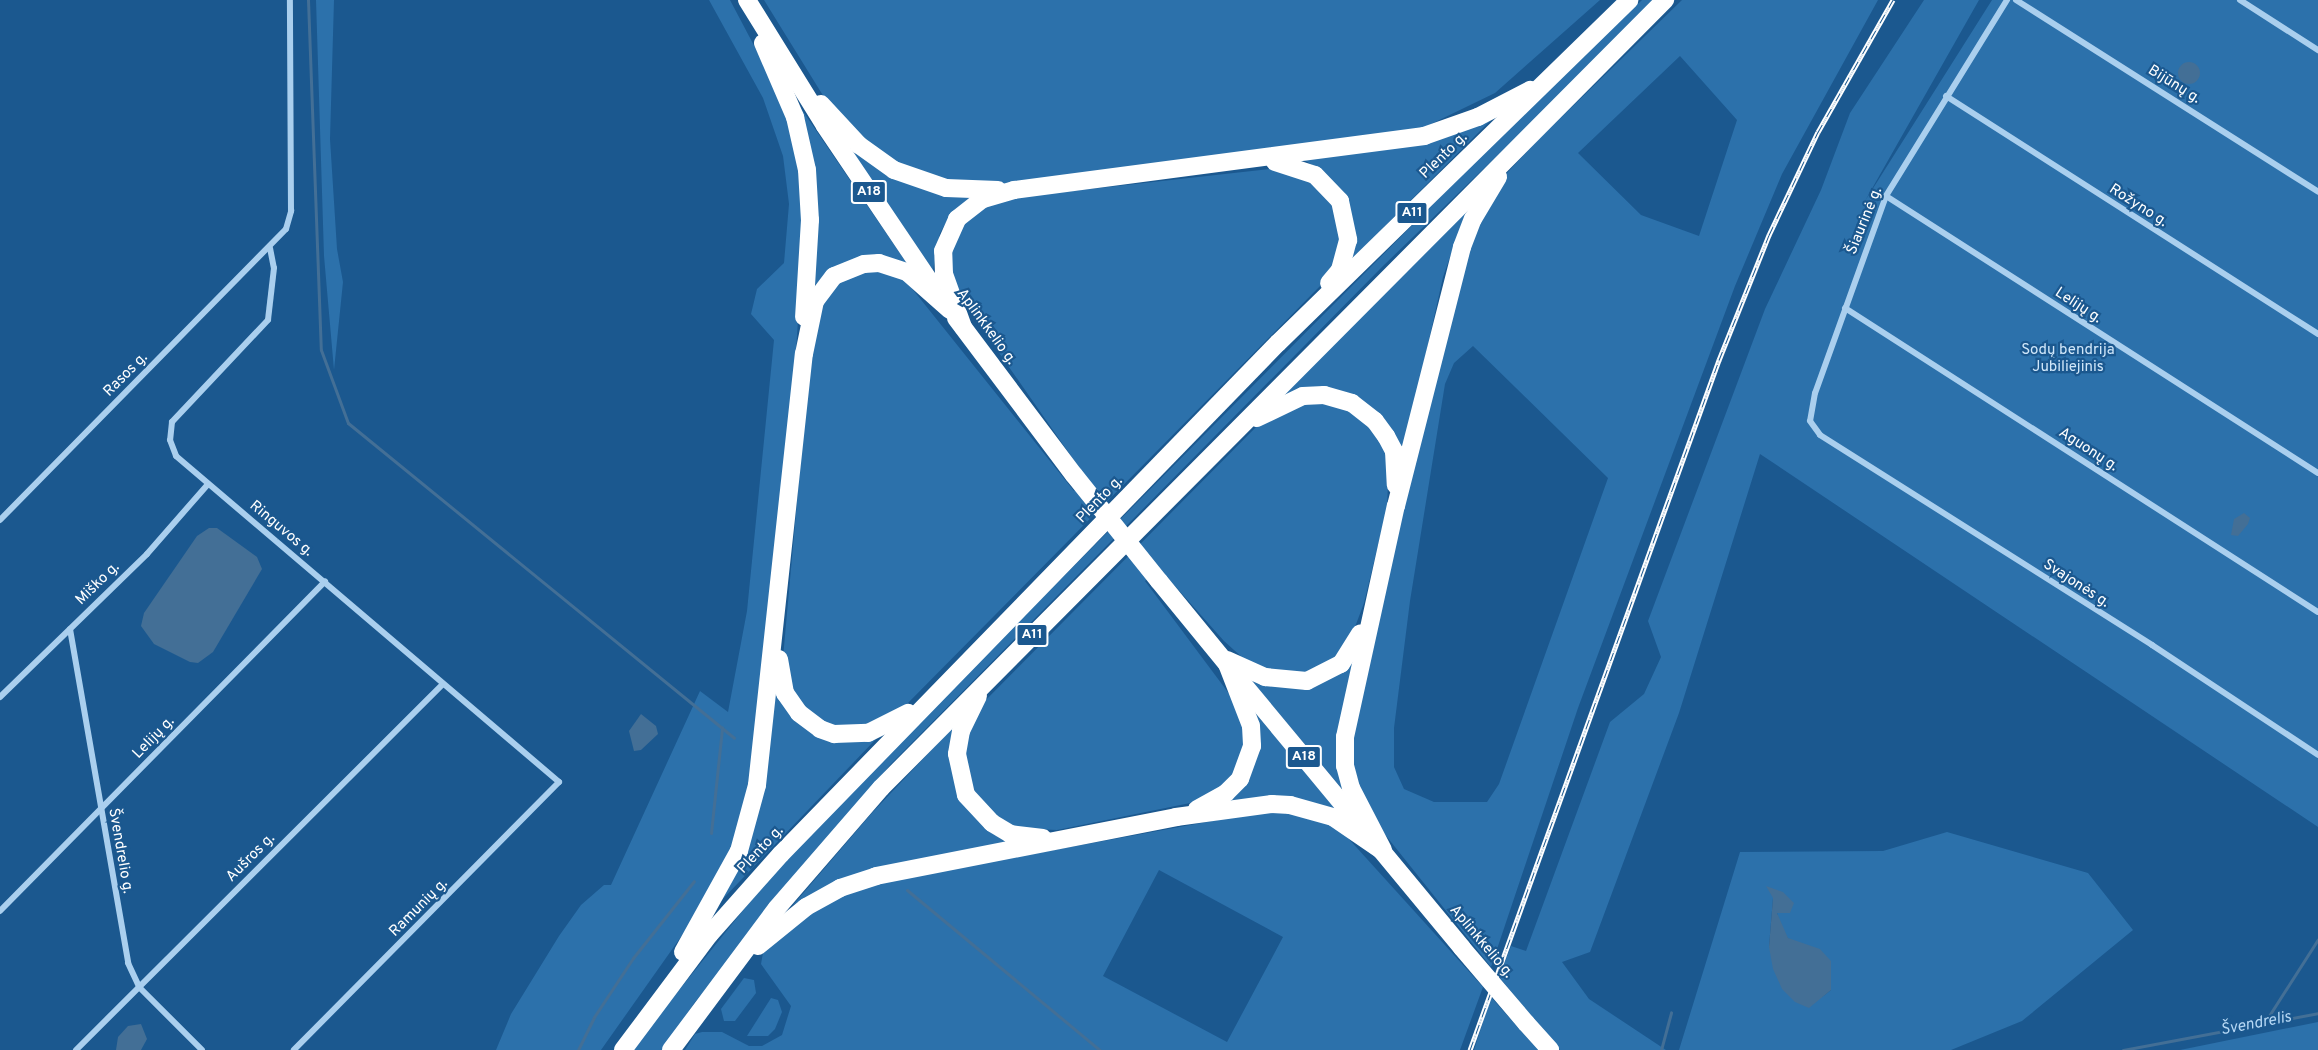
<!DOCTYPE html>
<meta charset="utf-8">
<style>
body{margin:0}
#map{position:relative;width:2318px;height:1050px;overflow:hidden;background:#1b588f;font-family:Overpass,sans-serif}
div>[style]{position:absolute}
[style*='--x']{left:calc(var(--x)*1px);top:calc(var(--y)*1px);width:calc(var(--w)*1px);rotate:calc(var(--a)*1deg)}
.green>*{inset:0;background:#2c71ab}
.water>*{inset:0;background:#436f96}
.round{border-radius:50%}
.stream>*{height:3px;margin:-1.5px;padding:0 1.5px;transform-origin:1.5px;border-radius:1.5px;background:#436f96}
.street>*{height:6px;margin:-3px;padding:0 3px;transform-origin:3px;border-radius:3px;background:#aacfee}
.highway>*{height:18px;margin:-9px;padding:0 9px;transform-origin:9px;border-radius:9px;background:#fff}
.rail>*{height:5px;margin-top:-2.5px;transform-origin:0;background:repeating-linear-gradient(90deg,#1b588f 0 9px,#fff 0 18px);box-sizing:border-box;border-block:2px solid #fff}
.highway-bridge>*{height:18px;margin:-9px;padding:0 9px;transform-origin:9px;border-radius:9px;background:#fff}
span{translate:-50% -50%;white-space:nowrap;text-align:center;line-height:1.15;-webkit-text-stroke:4.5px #1b588f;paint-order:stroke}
.shield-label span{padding:2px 4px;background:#1b588f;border:2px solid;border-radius:4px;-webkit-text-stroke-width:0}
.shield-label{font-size:14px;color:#fff;font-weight:700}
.street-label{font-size:15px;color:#fff}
.park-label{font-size:15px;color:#d0e7fa}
.water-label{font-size:16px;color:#b6d8f5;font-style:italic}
</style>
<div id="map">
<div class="green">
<i style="clip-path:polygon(316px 0,334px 0,330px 139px,337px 249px,343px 282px,334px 370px,324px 256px)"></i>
<i style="clip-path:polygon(709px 0,730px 0,779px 93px,792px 130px,805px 213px,796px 351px,754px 767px,732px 848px,690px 924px,601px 1050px,496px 1050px,511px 1014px,559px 936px,581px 905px,604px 885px,611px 885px,700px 691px,728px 712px,747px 611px,774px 340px,751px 314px,757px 289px,784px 263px,789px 204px,783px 156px,763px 98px)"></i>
<i style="clip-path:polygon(764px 0,1600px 0,1495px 93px,1429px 125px,1429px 130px,1017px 184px,946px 183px,878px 155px,827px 102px)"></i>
<i style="clip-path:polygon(1642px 0,1658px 0,1383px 266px,890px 765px,695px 1002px,662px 1050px,631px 1050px,789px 853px,1474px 163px)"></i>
<i style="clip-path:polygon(evenodd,1682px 0,1878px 0,1782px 174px,1735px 286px,1578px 708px,1491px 967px,1383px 832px,1364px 801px,1351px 756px,1354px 716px,1456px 283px,1486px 204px,1506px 174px,1538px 140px,1682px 0,1680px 56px,1737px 120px,1699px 236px,1641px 215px,1578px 153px,1680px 56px,1682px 0,1473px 346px,1608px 478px,1499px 784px,1487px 802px,1434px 802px,1404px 789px,1394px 767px,1394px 728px,1410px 601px,1445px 384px,1454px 363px,1473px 346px)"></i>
<i style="clip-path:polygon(1924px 0,1979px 0,1865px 201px,1992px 0,2318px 0,2318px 827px,1760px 454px,1679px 713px,1590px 952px,1562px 962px,1589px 999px,1666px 1050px,1560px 1050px,1499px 977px,1511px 946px,1526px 951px,1610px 722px,1644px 694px,1661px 657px,1648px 621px,1765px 309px,1821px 190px,1850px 113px)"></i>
<i style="clip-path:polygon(796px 101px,910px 268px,829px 272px,811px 289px)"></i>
<i style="clip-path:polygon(1490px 121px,1350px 261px,1321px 170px,1302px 159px)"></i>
<i style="clip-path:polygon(850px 149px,978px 196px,953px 211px,940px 233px,933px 270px)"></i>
<i style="clip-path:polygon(1278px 168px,1306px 177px,1331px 199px,1342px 240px,1336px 264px,1324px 282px,904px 707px,871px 727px,822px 725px,798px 706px,783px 658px,812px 334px,817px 310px,843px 277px,874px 269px,906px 281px,1074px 491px,1087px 479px,956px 291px,947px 261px,966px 218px,1000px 199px)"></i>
<i style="clip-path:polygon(1477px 198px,1457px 237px,1443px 277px,1403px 457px,1354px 397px,1282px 396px)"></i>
<i style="clip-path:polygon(1294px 404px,1342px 404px,1366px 418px,1389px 458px,1387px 508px,1364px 603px,1346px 651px,1309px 675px,1277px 677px,1244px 659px,1224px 641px,1159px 568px,1145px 581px,1230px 695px,1245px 732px,1243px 755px,1235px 774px,1205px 800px,1057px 830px,1012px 828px,977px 804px,962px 742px,973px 713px,1259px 424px)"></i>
<i style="clip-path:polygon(1356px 659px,1338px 763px,1342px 789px,1249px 678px,1275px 686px)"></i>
<i style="clip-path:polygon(774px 689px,835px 741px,876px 739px,717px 905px)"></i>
<i style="clip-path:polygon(1252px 709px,1339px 813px,1226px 802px,1239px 790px)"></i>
<i style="clip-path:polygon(957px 723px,958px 790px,1018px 842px,826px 887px,793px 905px,871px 814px)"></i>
<i style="clip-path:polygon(evenodd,1272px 810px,1299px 812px,1338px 827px,1483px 987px,1460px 1050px,685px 1050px,695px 1034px,702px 1032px,722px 1032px,749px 1046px,762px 1046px,782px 1035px,791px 1006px,761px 964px,764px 947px,775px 935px,852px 887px,1272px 810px,1159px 870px,1283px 937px,1227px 1042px,1103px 976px,1159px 870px)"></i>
<i style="clip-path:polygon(evenodd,1947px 832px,2088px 873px,2133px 930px,2022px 1021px,1951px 1050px,1679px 1050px,1740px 852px,1883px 851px,1947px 832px,1773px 898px,1782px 931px,1831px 990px,1822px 997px,1769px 947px,1773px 898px)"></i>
<i style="clip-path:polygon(744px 978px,754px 980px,756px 993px,735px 1021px,724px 1021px,721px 1009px)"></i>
<i style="clip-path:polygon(1491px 997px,1538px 1050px,1474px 1050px)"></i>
<i style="clip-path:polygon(771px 998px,778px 1000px,782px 1012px,775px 1029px,768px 1036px,747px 1036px)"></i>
<i style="clip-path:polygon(2318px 1022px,2318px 1050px,2180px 1050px)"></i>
</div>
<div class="water">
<i class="round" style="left:2178px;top:62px;width:22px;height:22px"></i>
<i style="clip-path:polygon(2244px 513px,2250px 518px,2248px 524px,2238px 536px,2231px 535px,2234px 519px)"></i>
<i style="clip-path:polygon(209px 528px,217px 528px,257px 557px,262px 569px,213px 652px,198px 663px,190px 662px,154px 644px,141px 626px,144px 613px,197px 536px)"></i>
<i style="clip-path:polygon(641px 714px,656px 726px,658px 734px,641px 750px,634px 751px,629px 731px)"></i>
<i style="clip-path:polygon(1766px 886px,1783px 892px,1794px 903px,1790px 913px,1777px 913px,1788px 938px,1820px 949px,1831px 961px,1831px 990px,1809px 1008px,1795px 1002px,1782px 989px,1773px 969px,1769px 947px,1773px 898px)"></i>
<i style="clip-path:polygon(141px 1024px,147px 1039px,141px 1050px,116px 1050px,118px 1037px,128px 1026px)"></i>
</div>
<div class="stream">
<i style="--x:308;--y:0;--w:350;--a:87.9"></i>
<i style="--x:321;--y:350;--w:78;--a:69.7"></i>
<i style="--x:348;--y:423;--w:498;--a:39.2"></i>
<i style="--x:711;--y:833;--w:106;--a:-84"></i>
<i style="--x:907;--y:890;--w:251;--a:39.7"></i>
<i style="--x:2265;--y:1022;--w:98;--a:-57.4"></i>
<i style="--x:578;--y:1050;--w:37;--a:-64"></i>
<i style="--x:594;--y:1017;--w:71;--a:-56.5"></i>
<i style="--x:633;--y:958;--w:98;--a:-51.6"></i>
<i style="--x:1661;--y:1050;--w:39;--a:-75"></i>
<i style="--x:2123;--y:1050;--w:198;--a:-10.7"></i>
</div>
<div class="street">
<i style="--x:2007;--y:0;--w:230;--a:121.7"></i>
<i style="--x:1886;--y:196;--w:209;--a:109.8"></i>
<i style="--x:1815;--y:393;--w:28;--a:100"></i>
<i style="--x:1810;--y:421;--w:17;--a:54"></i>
<i style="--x:1820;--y:435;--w:393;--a:32.3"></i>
<i style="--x:2152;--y:645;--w:199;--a:33.5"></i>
<i style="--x:2016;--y:0;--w:358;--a:32.4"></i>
<i style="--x:2240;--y:0;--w:93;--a:32.7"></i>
<i style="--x:1946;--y:96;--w:442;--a:32.6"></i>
<i style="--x:1886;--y:196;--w:513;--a:32.67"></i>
<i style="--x:270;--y:248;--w:20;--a:79"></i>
<i style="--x:274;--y:268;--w:52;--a:96.6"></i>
<i style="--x:268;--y:320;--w:140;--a:133.3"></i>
<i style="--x:172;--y:422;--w:18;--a:96"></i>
<i style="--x:170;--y:440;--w:17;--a:69"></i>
<i style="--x:176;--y:456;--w:503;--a:40.4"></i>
<i style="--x:559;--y:782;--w:377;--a:134.7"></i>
<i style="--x:1845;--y:308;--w:562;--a:32.73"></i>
<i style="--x:0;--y:520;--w:408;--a:-45.5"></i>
<i style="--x:286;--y:229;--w:19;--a:-74"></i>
<i style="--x:291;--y:211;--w:211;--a:-90.3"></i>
<i style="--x:70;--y:629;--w:339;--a:80.1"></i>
<i style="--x:128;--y:963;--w:26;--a:65"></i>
<i style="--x:139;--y:987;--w:89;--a:45"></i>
<i style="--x:0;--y:697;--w:205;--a:-44.2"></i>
<i style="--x:147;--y:554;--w:93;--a:-48.9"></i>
<i style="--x:0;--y:911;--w:463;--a:-45.4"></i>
<i style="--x:76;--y:1050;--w:518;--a:-44.92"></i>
</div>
<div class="highway">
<i style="--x:747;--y:0;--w:148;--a:58.2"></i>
<i style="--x:825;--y:126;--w:193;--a:56"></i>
<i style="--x:763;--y:43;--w:81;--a:66.6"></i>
<i style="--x:795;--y:117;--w:54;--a:77.2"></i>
<i style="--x:807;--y:170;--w:50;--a:86.6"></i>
<i style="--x:810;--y:220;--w:97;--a:93.5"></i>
<i style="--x:821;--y:104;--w:56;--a:47.2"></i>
<i style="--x:859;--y:145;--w:43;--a:35.5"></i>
<i style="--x:894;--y:170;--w:55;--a:19.1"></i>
<i style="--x:946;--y:188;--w:52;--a:2.2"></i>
<i style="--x:1275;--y:162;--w:42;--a:18"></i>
<i style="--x:1315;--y:175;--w:36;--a:46"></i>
<i style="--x:1340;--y:201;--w:40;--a:78"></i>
<i style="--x:1348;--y:240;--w:31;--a:105"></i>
<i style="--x:1340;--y:270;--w:17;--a:130"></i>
<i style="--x:956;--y:318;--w:196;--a:53.1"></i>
<i style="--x:963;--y:327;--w:56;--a:-109.7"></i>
<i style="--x:944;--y:274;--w:23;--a:-92"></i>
<i style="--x:943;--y:251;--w:35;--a:-66"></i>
<i style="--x:957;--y:219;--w:33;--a:-38"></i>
<i style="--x:983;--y:199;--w:32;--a:-16"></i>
<i style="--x:1014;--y:190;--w:414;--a:-7.5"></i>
<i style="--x:1424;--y:136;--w:57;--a:-19.4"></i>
<i style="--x:1478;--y:117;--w:59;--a:-27.4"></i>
<i style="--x:1257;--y:418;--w:51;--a:-25.6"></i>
<i style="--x:1303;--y:396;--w:21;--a:-3"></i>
<i style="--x:1324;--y:395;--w:29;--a:16"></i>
<i style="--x:1352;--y:403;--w:29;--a:38"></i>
<i style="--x:1375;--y:421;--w:19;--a:54"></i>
<i style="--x:1386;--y:436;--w:17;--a:62"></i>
<i style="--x:1394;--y:451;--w:34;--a:87"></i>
<i style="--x:1159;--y:581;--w:107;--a:50.7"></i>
<i style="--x:1227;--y:664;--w:66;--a:68.8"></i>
<i style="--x:1251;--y:726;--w:20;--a:87"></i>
<i style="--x:1252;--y:746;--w:35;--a:110"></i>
<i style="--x:1240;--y:779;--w:20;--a:135"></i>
<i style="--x:1226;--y:793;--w:33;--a:151"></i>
<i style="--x:779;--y:659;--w:35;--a:80"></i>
<i style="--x:785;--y:693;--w:24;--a:55"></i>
<i style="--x:799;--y:713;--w:26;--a:37"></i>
<i style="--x:820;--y:729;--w:15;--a:20"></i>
<i style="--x:834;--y:734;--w:34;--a:-2"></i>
<i style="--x:868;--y:733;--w:45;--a:-26.6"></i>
<i style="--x:1227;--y:660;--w:42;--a:24.1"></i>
<i style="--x:1265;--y:677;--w:42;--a:5.4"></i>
<i style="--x:1307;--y:681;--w:38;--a:-27"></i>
<i style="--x:1341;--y:664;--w:36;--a:-58"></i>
<i style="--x:1238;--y:678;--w:200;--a:50.3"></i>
<i style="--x:978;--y:696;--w:39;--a:116"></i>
<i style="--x:961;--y:731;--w:23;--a:100"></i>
<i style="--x:957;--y:754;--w:42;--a:77.6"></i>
<i style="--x:966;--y:795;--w:38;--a:47"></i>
<i style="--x:992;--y:823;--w:21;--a:31"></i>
<i style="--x:1010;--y:834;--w:33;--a:7"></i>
<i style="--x:1383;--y:850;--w:70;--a:-117.3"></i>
<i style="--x:1351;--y:788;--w:23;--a:-105"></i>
<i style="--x:1345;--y:766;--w:29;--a:-90"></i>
<i style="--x:1345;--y:737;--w:237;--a:-77.6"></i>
<i style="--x:1396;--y:506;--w:267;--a:-75.7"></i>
<i style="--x:1462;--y:247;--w:30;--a:-69"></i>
<i style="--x:1473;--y:219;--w:49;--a:-59.2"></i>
<i style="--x:758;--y:946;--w:62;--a:-39.1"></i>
<i style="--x:806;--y:907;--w:39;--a:-29"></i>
<i style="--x:840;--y:888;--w:38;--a:-18"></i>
<i style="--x:876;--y:876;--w:306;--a:-11.1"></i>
<i style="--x:1176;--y:817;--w:97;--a:-7.7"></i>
<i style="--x:1272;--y:804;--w:18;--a:3"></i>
<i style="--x:1290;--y:805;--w:45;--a:15.6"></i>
<i style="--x:1333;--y:817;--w:58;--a:34.5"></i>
<i style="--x:1381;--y:850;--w:127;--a:50.4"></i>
<i style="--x:683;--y:952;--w:115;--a:-61"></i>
<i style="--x:739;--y:851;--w:68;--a:-74.7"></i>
<i style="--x:757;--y:785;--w:434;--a:-83.8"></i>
<i style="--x:804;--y:354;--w:54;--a:-78.3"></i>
<i style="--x:815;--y:301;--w:31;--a:-53"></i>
<i style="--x:834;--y:276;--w:32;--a:-22"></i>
<i style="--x:864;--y:264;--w:15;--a:-4"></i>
<i style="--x:879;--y:263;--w:29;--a:18"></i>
<i style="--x:907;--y:272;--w:57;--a:41.5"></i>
<i style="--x:1526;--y:1023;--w:36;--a:48"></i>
<i style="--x:623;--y:1050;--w:144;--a:-53.2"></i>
<i style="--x:709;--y:935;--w:108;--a:-48.4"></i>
<i style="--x:781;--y:854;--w:713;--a:-45.8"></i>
<i style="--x:1278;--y:343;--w:491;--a:-44.3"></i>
<i style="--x:671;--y:1050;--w:177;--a:-53.3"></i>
<i style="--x:777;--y:908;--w:159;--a:-49.1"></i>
<i style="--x:881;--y:788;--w:1112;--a:-45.15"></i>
</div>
<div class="rail">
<i style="--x:1470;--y:1050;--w:734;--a:-70.16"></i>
<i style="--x:1719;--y:360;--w:135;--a:-68.2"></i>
<i style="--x:1769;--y:235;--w:114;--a:-64.6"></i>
<i style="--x:1818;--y:132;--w:152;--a:-60.4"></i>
</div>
<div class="highway-bridge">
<i style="--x:1074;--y:475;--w:136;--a:51.3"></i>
<i style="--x:1462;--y:948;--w:99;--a:49.5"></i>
</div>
<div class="shield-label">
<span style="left:869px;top:192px">A18</span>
<span style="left:1412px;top:213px">A11</span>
<span style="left:1032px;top:635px">A11</span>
<span style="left:1304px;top:757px">A18</span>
</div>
<div class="street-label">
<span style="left:2174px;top:85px;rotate:32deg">Bijūnų g.</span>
<span style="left:1444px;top:156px;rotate:-44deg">Plento g.</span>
<span style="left:2138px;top:206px;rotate:33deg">Rožyno g.</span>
<span style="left:1865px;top:221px;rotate:-68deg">Šiaurinė g.</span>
<span style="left:2078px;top:306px;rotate:33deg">Lelijų g.</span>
<span style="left:986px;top:327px;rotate:54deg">Aplinkkelio g.</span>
<span style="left:126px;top:375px;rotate:-45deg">Rasos g.</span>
<span style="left:2088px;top:450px;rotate:33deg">Aguonų g.</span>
<span style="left:1100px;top:500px;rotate:-46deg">Plento g.</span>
<span style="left:281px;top:529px;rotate:40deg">Ringuvos g.</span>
<span style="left:98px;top:584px;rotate:-44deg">Miško g.</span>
<span style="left:2076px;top:584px;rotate:33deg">Svajonės g.</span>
<span style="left:154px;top:738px;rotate:-46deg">Lelijų g.</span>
<span style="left:761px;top:850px;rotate:-47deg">Plento g.</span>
<span style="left:120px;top:851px;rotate:80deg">Švendrelio g.</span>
<span style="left:251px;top:858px;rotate:-45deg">Aušros g.</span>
<span style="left:419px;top:908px;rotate:-45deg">Ramunių g.</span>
<span style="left:1481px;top:942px;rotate:50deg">Aplinkkelio g.</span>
</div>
<div class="park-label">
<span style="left:2068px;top:359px">Sodų bendrija<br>Jubiliejinis</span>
</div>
<div class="water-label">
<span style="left:2256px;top:1024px;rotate:-11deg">Švendrelis</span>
</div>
</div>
